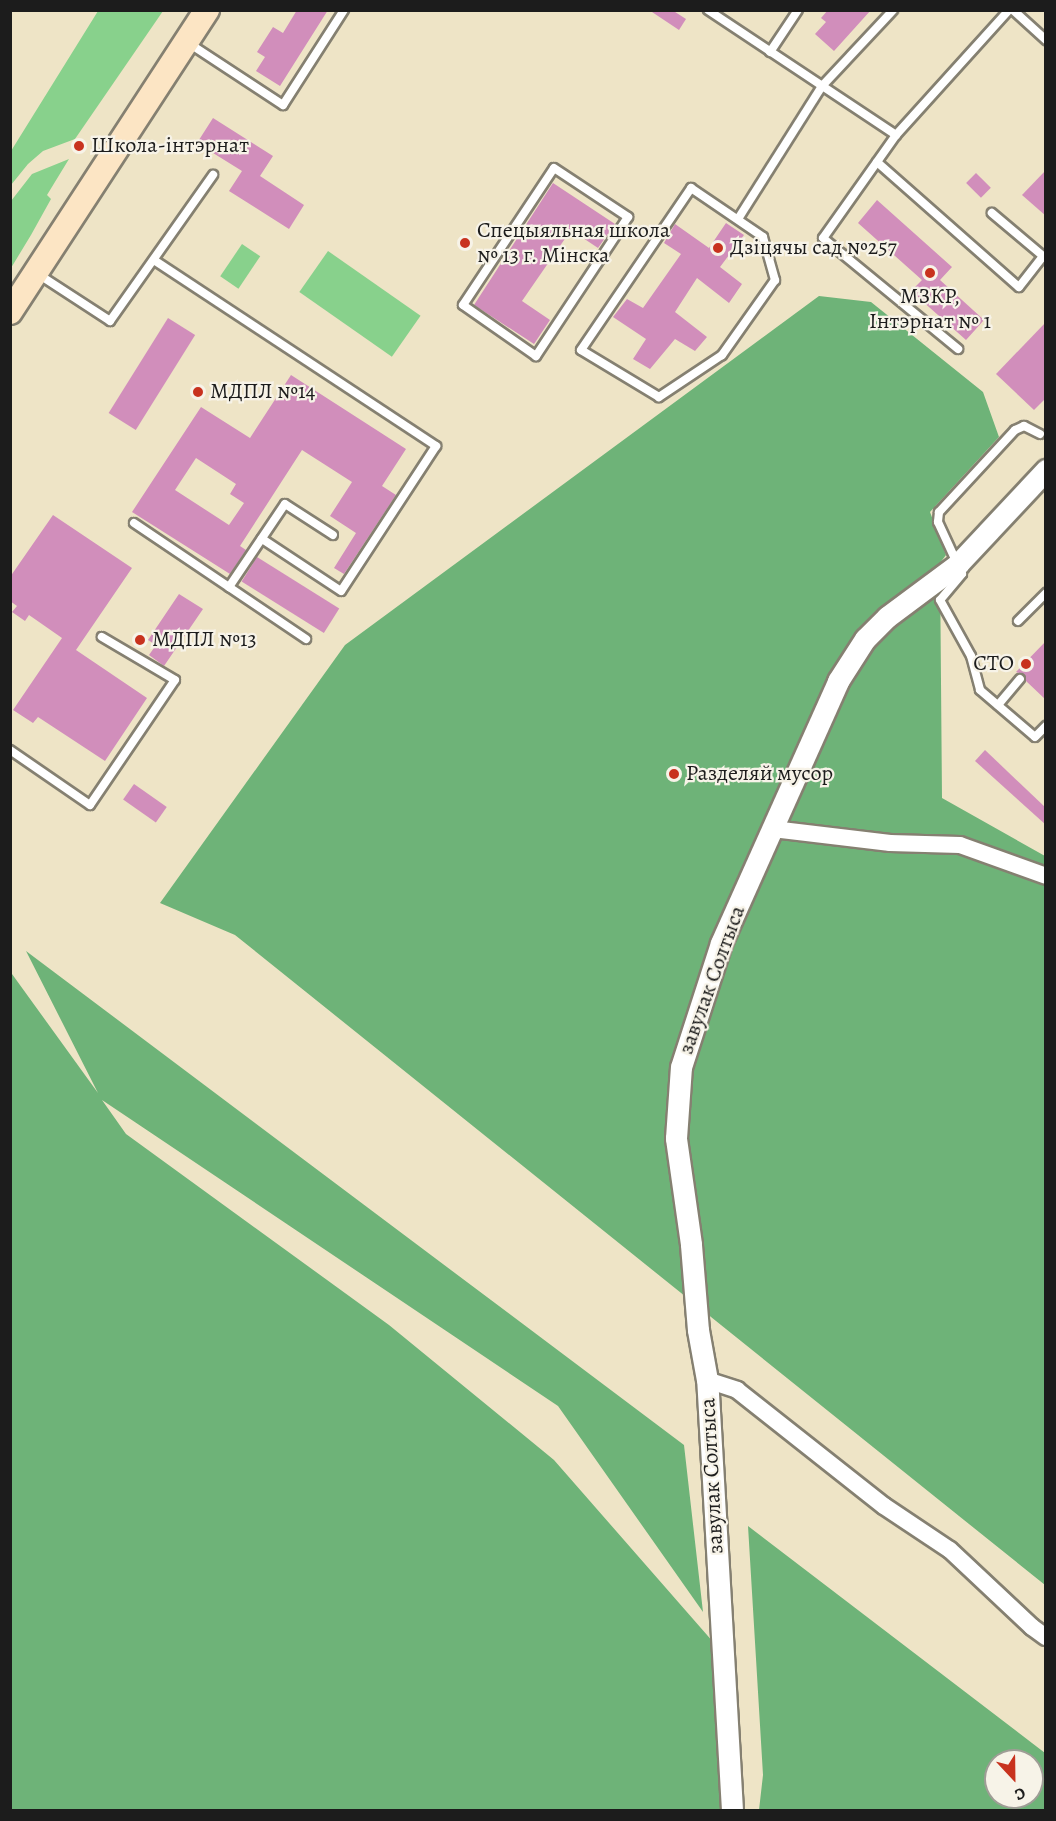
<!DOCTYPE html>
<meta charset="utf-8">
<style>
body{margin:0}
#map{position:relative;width:1056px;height:1821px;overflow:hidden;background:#eee4c6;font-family:Alegreya,serif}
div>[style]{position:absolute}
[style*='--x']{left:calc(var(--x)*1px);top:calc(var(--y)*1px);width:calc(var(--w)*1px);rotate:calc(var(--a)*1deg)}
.green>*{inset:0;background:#88d18c;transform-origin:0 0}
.forest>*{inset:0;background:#6eb378}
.building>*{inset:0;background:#d18ebb;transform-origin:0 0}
.roads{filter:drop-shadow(2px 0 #858071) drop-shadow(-2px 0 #858071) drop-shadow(0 2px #858071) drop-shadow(0 -2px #858071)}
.service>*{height:8px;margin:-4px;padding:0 4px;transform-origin:4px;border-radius:4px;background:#fff}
.minor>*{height:16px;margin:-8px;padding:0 8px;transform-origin:8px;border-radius:8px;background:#fff}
.tertiary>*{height:21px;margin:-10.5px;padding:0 10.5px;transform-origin:10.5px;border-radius:10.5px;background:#fff}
.secondary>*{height:24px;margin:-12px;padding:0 12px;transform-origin:12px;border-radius:12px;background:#fce5c4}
.dots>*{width:16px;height:16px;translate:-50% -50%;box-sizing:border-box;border:3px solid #f7f3e8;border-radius:50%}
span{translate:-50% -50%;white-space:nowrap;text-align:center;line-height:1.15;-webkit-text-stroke:4.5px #f7f3e8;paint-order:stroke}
.poi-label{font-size:22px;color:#1c1c1c}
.left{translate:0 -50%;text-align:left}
.right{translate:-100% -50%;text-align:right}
.street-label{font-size:22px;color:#1c1c1c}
.frame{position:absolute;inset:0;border:12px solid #1c1c1c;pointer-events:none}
.north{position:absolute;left:984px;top:1749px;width:60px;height:60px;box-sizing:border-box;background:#f7f3e8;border:2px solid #9f9d96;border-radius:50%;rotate:158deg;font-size:16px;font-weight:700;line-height:24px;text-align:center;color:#1c1c1c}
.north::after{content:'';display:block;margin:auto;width:21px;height:27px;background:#c8321e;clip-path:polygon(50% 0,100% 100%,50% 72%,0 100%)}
</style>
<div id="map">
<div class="green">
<i style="clip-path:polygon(98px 11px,163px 11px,75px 139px,43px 151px,28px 164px,11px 185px,11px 151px)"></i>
<i style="clip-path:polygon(69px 159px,47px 195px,51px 199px,31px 235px,11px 268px,11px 201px,32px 174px)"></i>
<i style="left:242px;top:244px;width:22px;height:39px;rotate:34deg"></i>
<i style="left:328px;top:251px;width:113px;height:50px;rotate:35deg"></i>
</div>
<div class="forest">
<i style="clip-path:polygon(819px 296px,871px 302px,983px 392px,999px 437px,930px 512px,946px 555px,940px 563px,942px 798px,1045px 856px,1045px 1585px,235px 935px,160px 903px,345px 645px)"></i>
<i style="clip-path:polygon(26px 951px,684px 1445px,703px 1612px,558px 1406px,102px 1100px,126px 1134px,389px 1325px,554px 1460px,728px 1659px,722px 1810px,11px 1810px,12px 974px,98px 1093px)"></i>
<i style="clip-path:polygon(evenodd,748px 1526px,1045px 1753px,1045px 1810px,759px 1810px,763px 1775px,748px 1526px,996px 1761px,1032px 1761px,1032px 1797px,996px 1797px,996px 1761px)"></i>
</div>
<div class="building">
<i style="clip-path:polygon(297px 10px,328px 10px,280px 86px,256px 71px,265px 57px,257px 52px,273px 27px,283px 33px)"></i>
<i style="clip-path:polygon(649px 10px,672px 10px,686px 19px,679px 30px)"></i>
<i style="clip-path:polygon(828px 10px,871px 10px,834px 51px,815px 34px,826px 22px,821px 18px)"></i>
<i style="clip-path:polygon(213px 118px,273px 156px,260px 176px,304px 205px,289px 229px,229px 191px,242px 171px,197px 143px)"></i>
<i style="clip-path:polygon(1046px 170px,1046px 216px,1022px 195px)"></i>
<i style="left:976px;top:173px;width:21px;height:14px;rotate:45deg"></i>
<i style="clip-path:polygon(553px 183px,615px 224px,598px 248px,571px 230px,522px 301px,550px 320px,534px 344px,474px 305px)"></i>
<i style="clip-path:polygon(877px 200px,952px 267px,940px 280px,984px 320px,966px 340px,911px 291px,922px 280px,858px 223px)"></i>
<i style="clip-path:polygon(726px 223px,744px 235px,720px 267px,742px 284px,729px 303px,697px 278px,675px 312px,707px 337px,695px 351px,675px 339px,650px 369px,633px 359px,646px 339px,613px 317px,627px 299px,643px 308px,681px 254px,664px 243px,675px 224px,709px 248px)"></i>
<i style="left:168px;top:318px;width:32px;height:112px;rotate:32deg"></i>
<i style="clip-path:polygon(1046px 322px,1046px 398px,1034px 410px,996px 374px)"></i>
<i style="clip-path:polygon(evenodd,291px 375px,406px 449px,382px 486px,396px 495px,344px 574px,334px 568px,356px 533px,330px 516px,352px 482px,302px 450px,240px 546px,246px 550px,230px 574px,132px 512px,201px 407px,250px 438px,291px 375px,196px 458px,236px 484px,230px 494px,244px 503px,229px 525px,175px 490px,196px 458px)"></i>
<i style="clip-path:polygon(53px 515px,132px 568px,76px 650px,147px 698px,105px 761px,38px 717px,33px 723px,13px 710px,62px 638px,29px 615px,25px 621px,12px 612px,17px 606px,10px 601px,10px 577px)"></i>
<i style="left:257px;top:557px;width:97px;height:29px;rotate:32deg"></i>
<i style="clip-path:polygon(179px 594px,203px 609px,164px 666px,149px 655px,156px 645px,148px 640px)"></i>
<i style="clip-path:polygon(1046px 641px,1046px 700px,1026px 681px,1025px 675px,1016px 672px)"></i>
<i style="clip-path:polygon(985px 750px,1046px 808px,1046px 825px,975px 761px)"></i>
<i style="left:134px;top:784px;width:40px;height:19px;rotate:35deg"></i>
</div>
<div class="roads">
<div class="service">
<i style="--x:708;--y:10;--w:226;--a:33.6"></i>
<i style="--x:896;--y:135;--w:169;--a:-47.9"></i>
<i style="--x:1013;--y:10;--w:45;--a:42.3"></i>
<i style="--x:187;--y:42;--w:115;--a:33.3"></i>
<i style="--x:283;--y:105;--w:113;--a:-57.3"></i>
<i style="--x:770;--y:52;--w:50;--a:-56.3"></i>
<i style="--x:896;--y:135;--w:126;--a:125.3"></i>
<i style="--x:823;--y:238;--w:175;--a:39.4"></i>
<i style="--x:877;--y:162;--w:189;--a:41.4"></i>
<i style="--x:1019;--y:287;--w:39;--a:-52"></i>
<i style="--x:1043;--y:256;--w:67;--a:-139.9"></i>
<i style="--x:554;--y:168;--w:89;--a:33.5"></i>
<i style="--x:628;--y:217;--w:167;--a:123.5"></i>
<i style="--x:536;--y:356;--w:89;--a:-145.1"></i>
<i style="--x:463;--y:305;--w:164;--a:-56.4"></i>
<i style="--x:691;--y:188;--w:87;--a:34.2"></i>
<i style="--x:763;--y:237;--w:45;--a:74.4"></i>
<i style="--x:775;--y:280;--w:92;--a:125.2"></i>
<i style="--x:722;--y:355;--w:76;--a:146.3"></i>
<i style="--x:659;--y:397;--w:91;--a:-148.9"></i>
<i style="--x:581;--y:350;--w:196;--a:-55.8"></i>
<i style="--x:738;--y:219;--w:157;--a:-57.7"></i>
<i style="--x:822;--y:86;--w:104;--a:-46.9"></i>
<i style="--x:154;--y:260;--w:338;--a:33.4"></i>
<i style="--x:436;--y:446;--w:173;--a:123.2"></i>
<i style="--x:341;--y:591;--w:95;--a:-146.6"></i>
<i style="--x:38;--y:274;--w:86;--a:33.1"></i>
<i style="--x:110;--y:321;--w:179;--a:-54.8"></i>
<i style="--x:1040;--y:434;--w:18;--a:-153"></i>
<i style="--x:1024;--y:426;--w:10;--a:156"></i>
<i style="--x:1015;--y:430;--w:112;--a:132.8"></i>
<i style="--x:939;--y:512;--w:10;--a:96"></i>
<i style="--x:938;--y:522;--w:57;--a:65.2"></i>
<i style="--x:962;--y:574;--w:34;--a:130"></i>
<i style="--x:940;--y:600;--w:64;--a:61"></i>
<i style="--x:971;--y:656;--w:35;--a:75"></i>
<i style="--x:980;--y:690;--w:72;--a:40.5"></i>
<i style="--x:1035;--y:737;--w:16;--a:-45"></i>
<i style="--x:134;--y:523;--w:115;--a:34"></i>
<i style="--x:229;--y:587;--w:100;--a:-56"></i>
<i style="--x:285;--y:504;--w:57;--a:32.9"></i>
<i style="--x:229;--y:587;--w:93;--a:34"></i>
<i style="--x:1018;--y:621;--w:40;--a:-45"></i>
<i style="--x:998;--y:705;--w:34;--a:-50"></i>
<i style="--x:10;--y:750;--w:97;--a:34.5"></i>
<i style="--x:90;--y:805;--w:151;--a:-55.8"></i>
<i style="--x:175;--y:680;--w:85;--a:-149.5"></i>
</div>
<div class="minor">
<i style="--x:773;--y:829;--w:118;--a:6.8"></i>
<i style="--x:890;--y:843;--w:70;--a:1.6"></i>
<i style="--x:960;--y:845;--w:91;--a:19.8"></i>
<i style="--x:707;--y:1380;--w:32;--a:18"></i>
<i style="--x:737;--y:1390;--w:187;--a:38.3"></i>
<i style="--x:884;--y:1506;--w:79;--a:33.7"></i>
<i style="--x:950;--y:1550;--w:112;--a:43.2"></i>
<i style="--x:1032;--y:1627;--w:17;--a:36"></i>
</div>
<div class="tertiary">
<i style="--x:732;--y:1810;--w:431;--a:-93.3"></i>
<i style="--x:707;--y:1380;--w:51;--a:-100.2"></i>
<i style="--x:698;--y:1330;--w:86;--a:-94.7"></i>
<i style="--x:691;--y:1244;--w:107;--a:-98.1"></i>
<i style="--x:676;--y:1138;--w:71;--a:-86"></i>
<i style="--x:681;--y:1067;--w:130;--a:-72.1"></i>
<i style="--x:721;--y:943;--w:287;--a:-65.9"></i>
<i style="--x:838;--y:681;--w:50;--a:-57.3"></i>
<i style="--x:865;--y:639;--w:31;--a:-45"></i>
<i style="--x:887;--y:617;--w:89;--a:-36.7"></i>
<i style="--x:958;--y:564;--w:129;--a:-46.9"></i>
</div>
<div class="secondary">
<i style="--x:10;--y:312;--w:361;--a:-56.9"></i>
</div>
</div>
<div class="dots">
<i style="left:79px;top:146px;background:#c8321e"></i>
<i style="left:465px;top:243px;background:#c8321e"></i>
<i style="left:718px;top:248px;background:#c8321e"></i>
<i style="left:930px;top:273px;background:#c8321e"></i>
<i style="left:198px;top:392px;background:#c8321e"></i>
<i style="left:140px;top:640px;background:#c8321e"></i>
<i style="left:1026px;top:664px;background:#c8321e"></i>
<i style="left:674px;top:774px;background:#c8321e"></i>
</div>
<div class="poi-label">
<span class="left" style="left:91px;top:146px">Школа-інтэрнат</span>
<span class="left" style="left:477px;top:243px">Спецыяльная школа<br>№ 13 г. Мінска</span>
<span class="left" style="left:730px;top:248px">Дзіцячы сад №257</span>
<span style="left:930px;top:309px">МЗКР,<br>Інтэрнат № 1</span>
<span class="left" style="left:210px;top:392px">МДПЛ №14</span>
<span class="left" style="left:152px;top:640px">МДПЛ №13</span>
<span class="right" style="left:1014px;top:664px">СТО</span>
<span class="left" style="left:686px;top:774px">Разделяй мусор</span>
</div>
<div class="street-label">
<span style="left:712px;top:980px;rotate:-70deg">завулак Солтыса</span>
<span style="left:712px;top:1476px;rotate:-93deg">завулак Солтыса</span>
</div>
<div class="frame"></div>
<div class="north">С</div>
</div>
